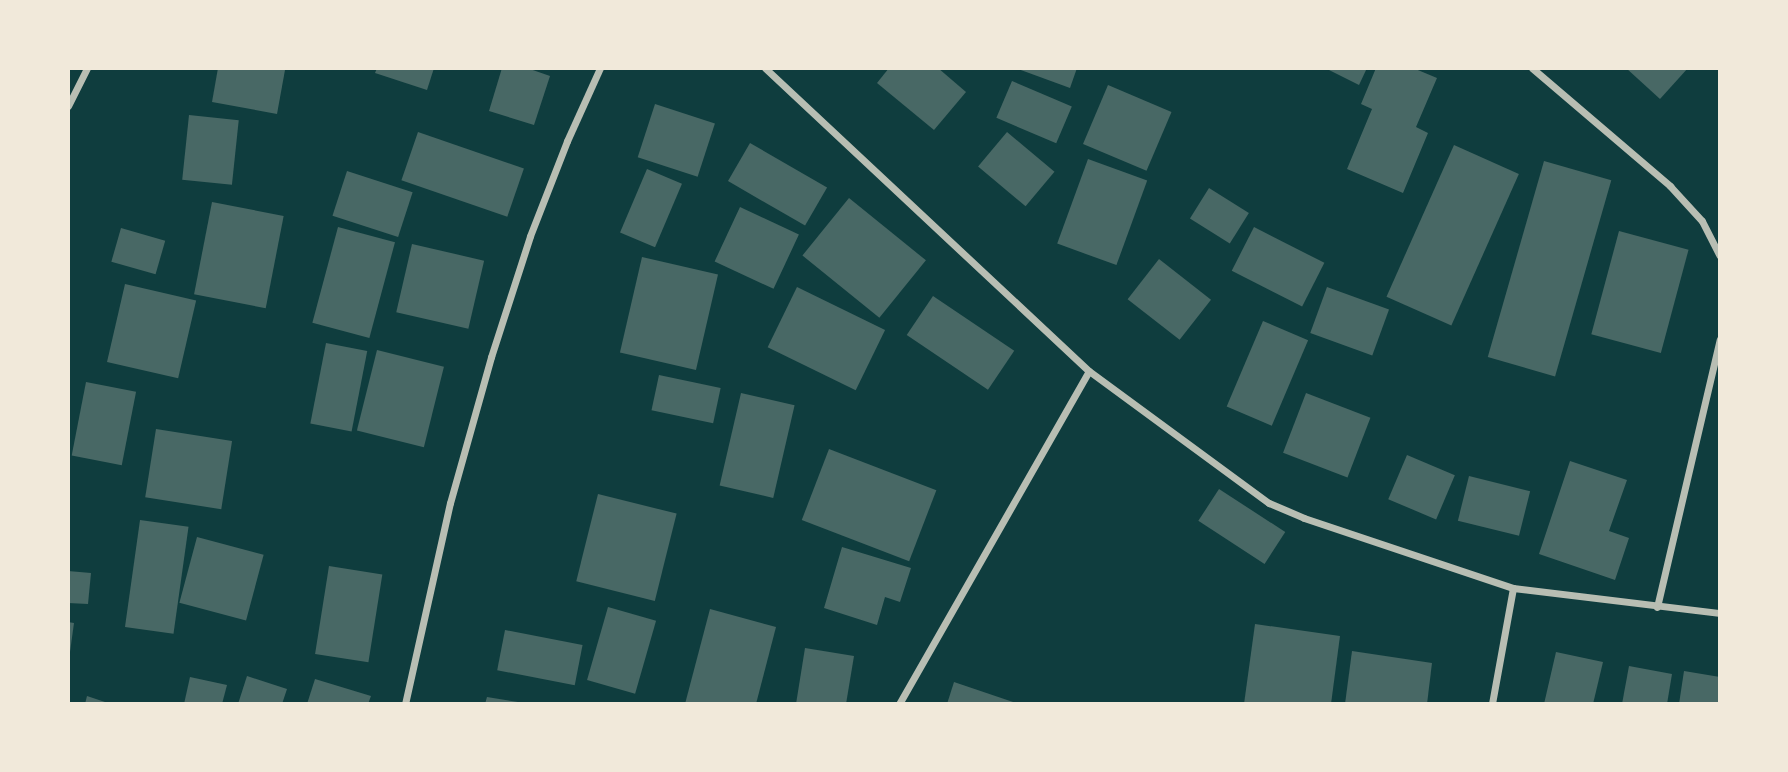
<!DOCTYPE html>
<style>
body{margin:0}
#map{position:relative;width:1788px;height:772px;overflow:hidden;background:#0f3d3e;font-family:Helvetica,sans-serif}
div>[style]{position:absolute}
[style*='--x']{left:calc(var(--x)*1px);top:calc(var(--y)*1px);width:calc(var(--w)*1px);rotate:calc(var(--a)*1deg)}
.building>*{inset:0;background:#486865;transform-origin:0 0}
.minor>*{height:7px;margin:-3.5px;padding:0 3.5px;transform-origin:3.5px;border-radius:3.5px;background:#b8beb3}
span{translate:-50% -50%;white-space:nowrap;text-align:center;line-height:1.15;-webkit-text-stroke:5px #f1e9da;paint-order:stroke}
.frame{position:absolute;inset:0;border:70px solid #f1e9da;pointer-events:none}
</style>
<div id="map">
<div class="building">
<i style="clip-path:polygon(218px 68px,285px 70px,277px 114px,212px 102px)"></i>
<i style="clip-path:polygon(377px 68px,434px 68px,427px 90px,375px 73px)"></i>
<i style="clip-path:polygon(502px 68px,527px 68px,550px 76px,534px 125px,489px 111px)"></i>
<i style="clip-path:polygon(889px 68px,938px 68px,966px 92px,934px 130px,877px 83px)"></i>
<i style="clip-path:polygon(1015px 68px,1077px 68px,1070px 88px)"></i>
<i style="clip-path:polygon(1325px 68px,1367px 68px,1359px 85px)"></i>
<i style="clip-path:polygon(1376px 68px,1413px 68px,1437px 78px,1416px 127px,1428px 133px,1403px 193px,1347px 169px,1372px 109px,1361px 104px)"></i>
<i style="clip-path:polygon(1626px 68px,1688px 68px,1660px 99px)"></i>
<i style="left:1012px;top:81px;width:65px;height:40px;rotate:23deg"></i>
<i style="left:1108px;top:85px;width:69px;height:64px;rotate:23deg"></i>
<i style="left:655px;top:104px;width:63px;height:56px;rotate:18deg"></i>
<i style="left:189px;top:115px;width:50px;height:65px;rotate:6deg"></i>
<i style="left:418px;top:132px;width:112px;height:51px;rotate:19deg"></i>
<i style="left:1007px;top:132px;width:62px;height:45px;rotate:40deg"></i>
<i style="left:750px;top:143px;width:89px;height:44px;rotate:30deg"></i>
<i style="left:1454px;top:145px;width:71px;height:166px;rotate:24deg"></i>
<i style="left:1088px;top:159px;width:63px;height:90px;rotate:20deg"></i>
<i style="left:1544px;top:161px;width:70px;height:204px;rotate:16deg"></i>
<i style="left:647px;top:169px;width:38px;height:69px;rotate:23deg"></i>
<i style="left:347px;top:171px;width:69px;height:47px;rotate:18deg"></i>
<i style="left:1209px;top:188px;width:47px;height:36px;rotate:32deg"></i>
<i style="left:849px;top:198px;width:99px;height:74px;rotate:39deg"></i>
<i style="left:212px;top:202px;width:73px;height:94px;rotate:11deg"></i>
<i style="left:740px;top:207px;width:65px;height:60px;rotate:25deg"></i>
<i style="left:338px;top:227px;width:59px;height:99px;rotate:15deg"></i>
<i style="left:1254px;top:227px;width:79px;height:49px;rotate:27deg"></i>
<i style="left:121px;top:228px;width:46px;height:35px;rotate:16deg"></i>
<i style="left:1619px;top:231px;width:72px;height:107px;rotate:15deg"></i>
<i style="left:412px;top:244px;width:74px;height:70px;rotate:13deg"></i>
<i style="left:642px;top:257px;width:78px;height:98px;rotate:13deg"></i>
<i style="left:1159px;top:259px;width:66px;height:51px;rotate:38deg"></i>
<i style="left:125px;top:284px;width:73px;height:80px;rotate:13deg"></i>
<i style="left:797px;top:287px;width:98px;height:67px;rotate:26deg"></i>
<i style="left:1327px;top:287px;width:66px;height:49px;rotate:20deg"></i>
<i style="left:933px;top:296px;width:98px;height:47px;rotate:34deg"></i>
<i style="left:1263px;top:321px;width:49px;height:93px;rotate:23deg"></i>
<i style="left:326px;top:343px;width:42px;height:82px;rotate:11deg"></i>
<i style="left:377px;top:350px;width:69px;height:83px;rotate:14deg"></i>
<i style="left:659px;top:375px;width:63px;height:36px;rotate:12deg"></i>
<i style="left:86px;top:382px;width:51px;height:75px;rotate:11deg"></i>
<i style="left:741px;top:393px;width:55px;height:95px;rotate:13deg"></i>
<i style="left:1306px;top:393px;width:69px;height:64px;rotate:21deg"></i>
<i style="left:156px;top:429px;width:77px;height:69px;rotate:9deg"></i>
<i style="left:829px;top:449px;width:115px;height:76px;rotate:21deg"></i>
<i style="left:1407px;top:455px;width:52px;height:48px;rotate:23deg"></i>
<i style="clip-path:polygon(1570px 461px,1627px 480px,1609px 531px,1629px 538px,1615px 580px,1539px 554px)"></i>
<i style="left:1469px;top:476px;width:63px;height:46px;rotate:14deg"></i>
<i style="left:1219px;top:489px;width:79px;height:38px;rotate:33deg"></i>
<i style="left:598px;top:494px;width:81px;height:90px;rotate:14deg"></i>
<i style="left:140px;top:520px;width:49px;height:108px;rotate:8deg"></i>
<i style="left:197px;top:537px;width:69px;height:68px;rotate:15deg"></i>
<i style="clip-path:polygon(842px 547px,911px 568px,900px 602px,885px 597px,877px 625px,824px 608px)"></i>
<i style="left:329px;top:566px;width:54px;height:89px;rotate:9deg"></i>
<i style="clip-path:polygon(68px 571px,91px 573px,88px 604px,68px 603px)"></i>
<i style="left:608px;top:607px;width:50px;height:76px;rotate:16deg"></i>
<i style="clip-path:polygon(710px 609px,776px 627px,756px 704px,685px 704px)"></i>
<i style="clip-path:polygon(68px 622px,74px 623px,70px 652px,68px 652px)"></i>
<i style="clip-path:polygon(1255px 624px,1340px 636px,1331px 704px,1244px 704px)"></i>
<i style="left:505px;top:630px;width:79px;height:41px;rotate:11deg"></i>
<i style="clip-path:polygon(805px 648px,854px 656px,846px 704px,796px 704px)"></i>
<i style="clip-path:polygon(1352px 651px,1432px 663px,1427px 704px,1345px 704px)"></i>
<i style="clip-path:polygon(1556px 652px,1603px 662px,1593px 704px,1544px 704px)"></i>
<i style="clip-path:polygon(1629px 666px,1672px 674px,1667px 704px,1622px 704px)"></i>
<i style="clip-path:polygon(1684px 671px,1720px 677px,1720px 704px,1679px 704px)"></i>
<i style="clip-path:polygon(247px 676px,287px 689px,282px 704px,238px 704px)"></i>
<i style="clip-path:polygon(190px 677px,227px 685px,222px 704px,184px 704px)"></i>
<i style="clip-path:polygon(315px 679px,371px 696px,368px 704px,307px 704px)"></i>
<i style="clip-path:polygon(954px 682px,1016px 703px,1016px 704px,947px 704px)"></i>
<i style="clip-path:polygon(87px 696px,108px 703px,108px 704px,85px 704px)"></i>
<i style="clip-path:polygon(487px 697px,518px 702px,518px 704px,485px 704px)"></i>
</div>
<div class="minor">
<i style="--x:765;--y:68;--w:444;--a:43.1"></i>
<i style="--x:1089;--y:371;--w:223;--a:36.3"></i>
<i style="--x:1269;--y:503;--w:38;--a:23"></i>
<i style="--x:1304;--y:518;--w:220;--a:18.5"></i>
<i style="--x:1513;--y:588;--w:118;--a:100.3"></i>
<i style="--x:1532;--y:68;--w:182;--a:40.5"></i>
<i style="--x:1670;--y:186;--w:47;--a:47.6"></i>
<i style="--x:1702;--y:221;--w:39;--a:63"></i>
<i style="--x:68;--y:106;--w:42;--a:-63.4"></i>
<i style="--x:1513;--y:588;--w:209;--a:6.9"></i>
<i style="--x:1657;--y:607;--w:275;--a:-76.8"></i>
<i style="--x:405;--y:704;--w:206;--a:-77.4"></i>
<i style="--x:450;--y:503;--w:152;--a:-74.3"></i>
<i style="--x:491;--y:357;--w:127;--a:-72.1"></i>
<i style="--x:530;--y:236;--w:102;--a:-68.7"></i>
<i style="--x:567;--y:141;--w:80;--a:-65.7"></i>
<i style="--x:899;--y:704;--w:383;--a:-60.3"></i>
</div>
<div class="frame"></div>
</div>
